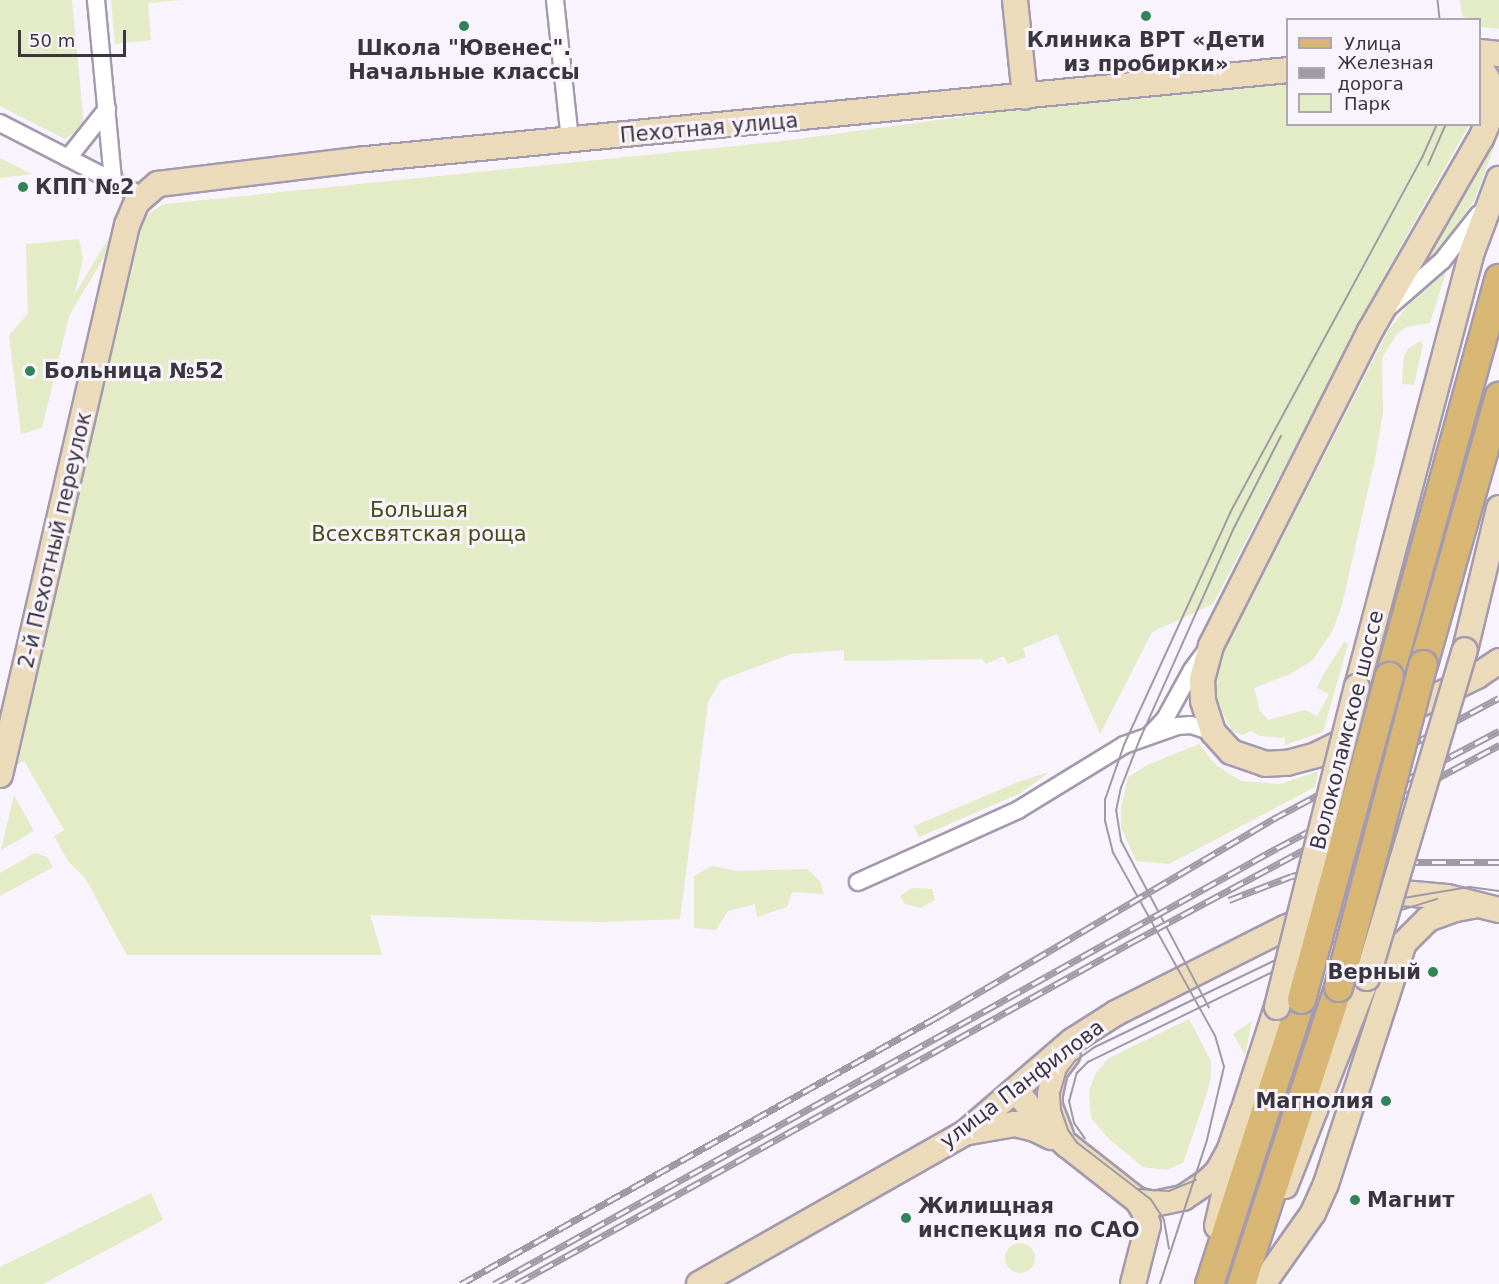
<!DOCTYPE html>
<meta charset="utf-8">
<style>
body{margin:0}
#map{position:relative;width:1499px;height:1284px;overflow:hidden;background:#f8f3fc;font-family:"DejaVu Sans",sans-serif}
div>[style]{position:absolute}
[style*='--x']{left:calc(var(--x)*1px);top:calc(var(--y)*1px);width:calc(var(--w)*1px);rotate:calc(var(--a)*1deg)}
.green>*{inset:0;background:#e3ecc6;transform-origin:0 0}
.round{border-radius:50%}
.roads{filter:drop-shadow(2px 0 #a49aaf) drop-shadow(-2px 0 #a49aaf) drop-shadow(0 2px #a49aaf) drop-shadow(0 -2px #a49aaf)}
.street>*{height:16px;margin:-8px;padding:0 8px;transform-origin:8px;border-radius:8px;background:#fff}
.secondary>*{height:24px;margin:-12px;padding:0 12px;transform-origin:12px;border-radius:12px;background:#ecdbba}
.primary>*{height:27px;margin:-13.5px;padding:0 13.5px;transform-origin:13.5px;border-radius:13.5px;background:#d8b774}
.tram>*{height:1.5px;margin:-0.75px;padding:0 0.75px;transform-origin:0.75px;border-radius:0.75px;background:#9f9aa3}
.rail>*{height:7px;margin-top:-3.5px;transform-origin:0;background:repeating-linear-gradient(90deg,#f8f3fc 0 14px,#9f9aa3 0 28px);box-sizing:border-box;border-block:2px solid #9f9aa3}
.bridges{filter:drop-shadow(2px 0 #a49aaf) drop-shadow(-2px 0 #a49aaf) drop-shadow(0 2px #a49aaf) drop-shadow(0 -2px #a49aaf)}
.secondary-bridge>*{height:24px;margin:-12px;padding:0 12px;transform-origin:12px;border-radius:12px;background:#ecdbba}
.primary-bridge>*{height:27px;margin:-13.5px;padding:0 13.5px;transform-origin:13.5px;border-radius:13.5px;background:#d8b774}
.dots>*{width:16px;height:16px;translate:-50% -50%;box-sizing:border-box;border:3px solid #f8f3fc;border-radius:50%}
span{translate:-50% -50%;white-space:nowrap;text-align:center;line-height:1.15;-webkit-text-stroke:6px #f8f3fc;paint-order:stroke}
.poi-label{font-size:21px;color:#3a363f;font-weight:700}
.left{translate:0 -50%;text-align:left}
.right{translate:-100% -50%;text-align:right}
.street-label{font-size:21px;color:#3a363f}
.park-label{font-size:21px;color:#444e12}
.legend{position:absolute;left:1286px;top:18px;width:195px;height:108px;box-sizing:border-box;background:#f8f3fc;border:2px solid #aca7b0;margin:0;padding:8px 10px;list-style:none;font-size:18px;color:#3a363f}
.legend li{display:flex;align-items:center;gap:12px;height:30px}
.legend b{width:30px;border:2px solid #aca7b0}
.scale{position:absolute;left:18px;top:30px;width:108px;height:27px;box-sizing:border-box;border:3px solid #3a363f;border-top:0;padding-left:8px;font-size:18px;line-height:21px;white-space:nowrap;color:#3a363f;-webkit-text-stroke:4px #f8f3fc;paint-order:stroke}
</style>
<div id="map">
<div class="green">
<i style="clip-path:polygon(0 0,72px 0,84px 126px,65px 139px,0 106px)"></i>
<i style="clip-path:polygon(85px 0,90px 0,101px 105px,98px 109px)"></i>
<i style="clip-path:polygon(111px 0,183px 0,148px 3px,151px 40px,115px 44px)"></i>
<i style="clip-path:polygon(1460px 0,1499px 0,1499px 29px,1480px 27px,1480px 20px,1468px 19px,1462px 16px)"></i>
<i style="clip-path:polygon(1287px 82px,1288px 124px,1469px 125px,1384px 276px,1213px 604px,1152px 632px,1100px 734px,1057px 634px,1023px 648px,1026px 657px,1008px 664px,1004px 656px,986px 664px,982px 659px,844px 661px,844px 650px,791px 654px,721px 680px,708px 702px,680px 919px,598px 922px,370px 915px,382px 955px,127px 955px,85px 878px,68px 861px,54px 836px,64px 830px,24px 761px,14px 766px,137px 229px,148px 214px,164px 204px,783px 141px,1011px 110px)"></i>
<i style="clip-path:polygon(1499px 125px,1495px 145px,1474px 201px,1440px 249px,1421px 267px)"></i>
<i style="clip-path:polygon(0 158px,32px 174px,0 178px)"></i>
<i style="clip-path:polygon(79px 239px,83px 259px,42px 428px,21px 434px,9px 335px,28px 314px,26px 244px)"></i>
<i style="left:108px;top:239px;width:6px;height:99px;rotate:31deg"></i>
<i style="clip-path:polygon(1446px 272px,1430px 323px,1406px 327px,1396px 335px,1382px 358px,1383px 412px,1375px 459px,1342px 605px,1333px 630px,1313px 660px,1290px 674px,1254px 688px,1260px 711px,1268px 720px,1305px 710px,1317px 716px,1329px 694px,1317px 688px,1323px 675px,1344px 642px,1348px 644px,1323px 732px,1285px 745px,1285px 738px,1260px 736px,1251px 731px,1243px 735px,1232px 731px,1216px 700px,1216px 673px,1223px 654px,1388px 331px,1410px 303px)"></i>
<i style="clip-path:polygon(1420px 341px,1423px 345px,1414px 385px,1402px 384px,1404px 356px,1408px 349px)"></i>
<i style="clip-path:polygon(1199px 744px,1216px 765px,1241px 781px,1281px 784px,1318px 771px,1315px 787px,1169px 864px,1136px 861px,1121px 827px,1121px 808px,1128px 777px,1147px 765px)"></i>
<i style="clip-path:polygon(1049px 772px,1021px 793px,919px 837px,914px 826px,1018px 782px)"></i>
<i style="clip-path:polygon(14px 795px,34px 831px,1px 850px)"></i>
<i style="clip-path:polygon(35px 853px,47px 857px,53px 867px,0 896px,0 873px)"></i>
<i style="clip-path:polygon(712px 866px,737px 871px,807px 869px,820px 881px,824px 894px,792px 892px,787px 907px,757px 917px,755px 904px,728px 911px,716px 930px,694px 928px,694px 876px)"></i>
<i style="clip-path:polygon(912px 888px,932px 889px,935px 900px,921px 908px,905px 904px,900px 896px)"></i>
<i style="clip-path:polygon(1189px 1019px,1211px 1061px,1211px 1078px,1205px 1099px,1183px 1163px,1167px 1170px,1143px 1167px,1109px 1139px,1091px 1118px,1089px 1091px,1096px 1073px,1109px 1058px)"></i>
<i style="clip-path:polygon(1252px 1021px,1245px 1055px,1233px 1034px)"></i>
<i style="clip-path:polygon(151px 1193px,163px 1220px,43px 1284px,0 1284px,0 1267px)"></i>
<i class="round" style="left:1005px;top:1243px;width:30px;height:30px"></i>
</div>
<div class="roads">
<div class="street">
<i style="--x:96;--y:0;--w:182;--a:84.6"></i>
<i style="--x:555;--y:0;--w:142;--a:83.9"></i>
<i style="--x:0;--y:123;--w:160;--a:27.2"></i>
<i style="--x:68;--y:158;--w:63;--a:-51.5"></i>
<i style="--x:1389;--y:307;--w:70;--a:-41"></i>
<i style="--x:1442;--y:261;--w:60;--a:-51.8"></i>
<i style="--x:1151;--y:734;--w:21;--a:-47"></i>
<i style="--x:1165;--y:719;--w:56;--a:-61.1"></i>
<i style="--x:1192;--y:670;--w:24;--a:-54"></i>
<i style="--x:858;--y:882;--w:175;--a:-24.2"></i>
<i style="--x:1018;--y:810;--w:124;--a:-31.5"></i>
<i style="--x:1124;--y:745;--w:57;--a:-19.4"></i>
<i style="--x:1178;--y:726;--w:13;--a:-4"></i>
<i style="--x:1191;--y:725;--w:23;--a:18"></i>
</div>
<div class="secondary">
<i style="--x:1015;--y:0;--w:97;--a:84.1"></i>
<i style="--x:1480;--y:52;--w:19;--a:6"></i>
<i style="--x:1480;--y:67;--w:13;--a:58"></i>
<i style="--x:1487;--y:78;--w:19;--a:74"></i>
<i style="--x:1492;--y:96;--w:19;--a:93"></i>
<i style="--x:1491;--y:115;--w:25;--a:113"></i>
<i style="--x:1481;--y:138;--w:223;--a:119.9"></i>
<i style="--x:1370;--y:331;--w:353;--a:116.8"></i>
<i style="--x:1211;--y:646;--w:35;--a:105"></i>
<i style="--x:1202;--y:680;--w:21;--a:87"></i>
<i style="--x:1203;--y:701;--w:33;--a:72"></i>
<i style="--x:1213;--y:732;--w:27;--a:48"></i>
<i style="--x:1231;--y:752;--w:36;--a:19"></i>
<i style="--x:1265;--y:764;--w:22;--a:-3"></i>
<i style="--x:1287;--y:763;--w:30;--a:-15"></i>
<i style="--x:1316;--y:755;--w:179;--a:-26.1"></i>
<i style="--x:1477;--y:676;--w:27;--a:-34"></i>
<i style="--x:1465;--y:650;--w:146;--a:-76.5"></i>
<i style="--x:1357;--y:687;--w:453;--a:-75.2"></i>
<i style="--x:1473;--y:249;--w:75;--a:-69.6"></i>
<i style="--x:0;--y:775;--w:564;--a:-77"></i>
<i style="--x:127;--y:225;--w:25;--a:-67"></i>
<i style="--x:137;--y:202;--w:28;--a:-41"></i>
<i style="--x:158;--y:184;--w:209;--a:-6.9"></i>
<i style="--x:366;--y:159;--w:926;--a:-5.51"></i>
<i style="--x:1016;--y:1091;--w:39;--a:50"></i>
<i style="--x:1041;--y:1121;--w:35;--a:43"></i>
<i style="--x:1067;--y:1145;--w:89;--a:38.2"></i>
<i style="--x:1137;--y:1200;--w:17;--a:13"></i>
<i style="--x:1154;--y:1204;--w:30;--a:-12"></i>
<i style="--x:1183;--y:1198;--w:29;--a:-34"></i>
<i style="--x:1207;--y:1182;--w:16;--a:-45"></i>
<i style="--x:1218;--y:1171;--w:25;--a:-61"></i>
<i style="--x:1230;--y:1149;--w:39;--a:-71"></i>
<i style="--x:969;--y:1132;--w:47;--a:-9.9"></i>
<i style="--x:1015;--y:1124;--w:21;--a:14"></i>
<i style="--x:1035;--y:1129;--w:18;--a:27"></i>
<i style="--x:1061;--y:1135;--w:31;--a:-111"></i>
<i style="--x:1050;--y:1106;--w:12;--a:-90"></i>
<i style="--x:1050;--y:1094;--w:24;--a:-78"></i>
<i style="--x:1055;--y:1071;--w:21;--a:-53"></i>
<i style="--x:1285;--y:1186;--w:224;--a:-68.5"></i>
<i style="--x:1217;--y:1226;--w:117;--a:-77.2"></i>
<i style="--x:1243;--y:1112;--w:110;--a:-72.1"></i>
<i style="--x:699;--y:1284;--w:306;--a:-29.6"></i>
<i style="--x:965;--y:1133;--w:141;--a:-40.7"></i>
<i style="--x:1072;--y:1041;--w:52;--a:-32.5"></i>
<i style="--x:1116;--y:1013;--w:189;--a:-26.7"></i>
<i style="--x:1285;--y:928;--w:73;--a:-23.4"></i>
<i style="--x:1352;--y:899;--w:40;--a:-10"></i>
<i style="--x:1391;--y:892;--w:56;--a:5.1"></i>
<i style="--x:1447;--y:897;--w:54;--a:14"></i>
<i style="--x:1133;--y:1284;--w:61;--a:-75.7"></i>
<i style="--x:1148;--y:1225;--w:15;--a:-106"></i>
<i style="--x:1144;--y:1211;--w:13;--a:-122"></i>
<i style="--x:1263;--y:1284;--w:87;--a:-54.8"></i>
<i style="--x:1313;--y:1213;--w:32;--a:-66"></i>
<i style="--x:1326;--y:1184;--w:253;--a:-72.1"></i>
<i style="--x:1404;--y:943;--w:34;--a:-45"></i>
<i style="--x:1428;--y:919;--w:30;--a:-20"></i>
<i style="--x:1456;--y:909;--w:17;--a:-10"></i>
</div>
<div class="primary">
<i style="--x:1423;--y:664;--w:279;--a:-74.2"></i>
<i style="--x:1389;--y:676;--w:413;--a:-74.6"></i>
<i style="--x:1209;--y:1284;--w:299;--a:-72.1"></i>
<i style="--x:1241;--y:1284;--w:312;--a:-71.9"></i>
</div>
</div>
<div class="tram">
<i style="--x:1438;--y:0;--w:20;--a:84"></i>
<i style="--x:1428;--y:165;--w:45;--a:-66.3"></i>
<i style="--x:1209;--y:1008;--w:189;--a:-117.8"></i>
<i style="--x:1121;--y:841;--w:30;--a:-99"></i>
<i style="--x:1116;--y:811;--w:24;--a:-78"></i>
<i style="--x:1121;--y:788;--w:53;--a:-68.8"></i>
<i style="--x:1140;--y:739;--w:231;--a:-66"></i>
<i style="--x:1234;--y:528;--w:103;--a:-62.9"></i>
<i style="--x:1085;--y:1139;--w:19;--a:-125"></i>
<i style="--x:1074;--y:1123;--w:22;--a:-103"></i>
<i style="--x:1069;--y:1102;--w:30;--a:-75"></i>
<i style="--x:1077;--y:1073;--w:16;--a:-45"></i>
<i style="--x:1088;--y:1062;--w:342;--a:-26"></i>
<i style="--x:1395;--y:912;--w:44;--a:-17.2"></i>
<i style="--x:1139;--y:1189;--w:30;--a:4"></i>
<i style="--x:1169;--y:1191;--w:29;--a:-22"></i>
<i style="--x:1169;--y:1249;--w:29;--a:-100"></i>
<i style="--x:1164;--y:1220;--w:24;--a:-123"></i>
<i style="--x:1151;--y:1200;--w:93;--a:-142.4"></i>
<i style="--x:1077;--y:1143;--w:16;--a:-125"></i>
<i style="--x:1068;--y:1130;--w:21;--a:-109"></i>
<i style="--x:1061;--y:1110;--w:16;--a:-94"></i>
<i style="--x:1060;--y:1094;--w:22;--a:-74"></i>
<i style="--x:1066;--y:1073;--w:15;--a:-53"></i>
<i style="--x:1075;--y:1061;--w:24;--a:-35"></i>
<i style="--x:1095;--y:1047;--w:343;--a:-25.7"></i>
<i style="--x:1404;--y:898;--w:67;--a:-9.5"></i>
<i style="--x:1470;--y:887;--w:29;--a:8"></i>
<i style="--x:1160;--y:1284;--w:151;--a:-71.9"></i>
<i style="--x:1207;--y:1140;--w:75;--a:-76.9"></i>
<i style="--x:1224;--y:1067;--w:32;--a:-106"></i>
<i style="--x:1215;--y:1036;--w:210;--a:-119.1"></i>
<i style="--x:1113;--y:853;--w:32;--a:-104"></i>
<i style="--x:1105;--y:822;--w:22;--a:-90"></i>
<i style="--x:1105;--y:800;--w:58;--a:-70.9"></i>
<i style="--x:1124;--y:745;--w:255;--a:-65.4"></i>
<i style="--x:1230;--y:513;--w:404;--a:-61.6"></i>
<i style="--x:1422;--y:158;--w:37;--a:-66"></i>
</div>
<div class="rail">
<i style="--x:1229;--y:900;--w:67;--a:-20.9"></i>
<i style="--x:1292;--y:876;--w:47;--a:-12.3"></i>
<i style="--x:1338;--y:866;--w:38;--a:-6"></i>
<i style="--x:1376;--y:862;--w:123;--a:0"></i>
<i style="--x:461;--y:1284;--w:546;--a:-29.29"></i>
<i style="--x:937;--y:1017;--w:390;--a:-30.5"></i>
<i style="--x:1273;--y:819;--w:256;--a:-28.2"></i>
<i style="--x:494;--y:1284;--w:896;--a:-29.11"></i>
<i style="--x:1277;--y:848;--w:251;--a:-27.8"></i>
<i style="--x:516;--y:1284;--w:705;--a:-29.04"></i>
<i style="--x:1132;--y:942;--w:417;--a:-28.2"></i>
</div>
<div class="bridges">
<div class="secondary-bridge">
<i style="--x:1367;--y:978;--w:342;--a:-73.4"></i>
<i style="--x:1277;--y:1007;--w:330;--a:-76"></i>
</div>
<div class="primary-bridge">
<i style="--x:1338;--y:987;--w:334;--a:-75.3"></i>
<i style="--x:1301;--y:999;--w:335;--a:-74.8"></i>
</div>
</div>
<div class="dots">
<i style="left:1146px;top:16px;background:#308558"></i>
<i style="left:464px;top:26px;background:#308558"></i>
<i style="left:23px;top:187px;background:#308558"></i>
<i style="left:30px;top:371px;background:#308558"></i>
<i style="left:1433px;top:972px;background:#308558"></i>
<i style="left:1386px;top:1101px;background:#308558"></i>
<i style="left:1355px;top:1200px;background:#308558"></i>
<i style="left:906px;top:1218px;background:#308558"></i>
</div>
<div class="poi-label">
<span style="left:1146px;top:52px">Клиника ВРТ «Дети<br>из пробирки»</span>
<span style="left:464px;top:60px">Школа "Ювенес".<br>Начальные классы</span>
<span class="left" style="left:35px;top:187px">КПП №2</span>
<span class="left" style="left:44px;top:371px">Больница №52</span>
<span class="right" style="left:1421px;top:972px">Верный</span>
<span class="right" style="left:1374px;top:1101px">Магнолия</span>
<span class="left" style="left:1367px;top:1200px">Магнит</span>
<span class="left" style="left:918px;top:1218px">Жилищная<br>инспекция по САО</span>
</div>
<div class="street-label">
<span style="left:709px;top:128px;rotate:-5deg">Пехотная улица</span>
<span style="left:55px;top:540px;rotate:-77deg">2-й Пехотный переулок</span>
<span style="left:1347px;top:730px;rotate:-76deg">Волоколамское шоссе</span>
<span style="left:1022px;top:1084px;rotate:-37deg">улица Панфилова</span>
</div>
<div class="park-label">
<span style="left:419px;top:522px">Большая<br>Всехсвятская роща</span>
</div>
<ul class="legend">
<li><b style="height:8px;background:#d8b774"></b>Улица</li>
<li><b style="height:8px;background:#9f9aa3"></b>Железная дорога</li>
<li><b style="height:16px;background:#e3ecc6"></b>Парк</li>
</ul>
<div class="scale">50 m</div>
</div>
